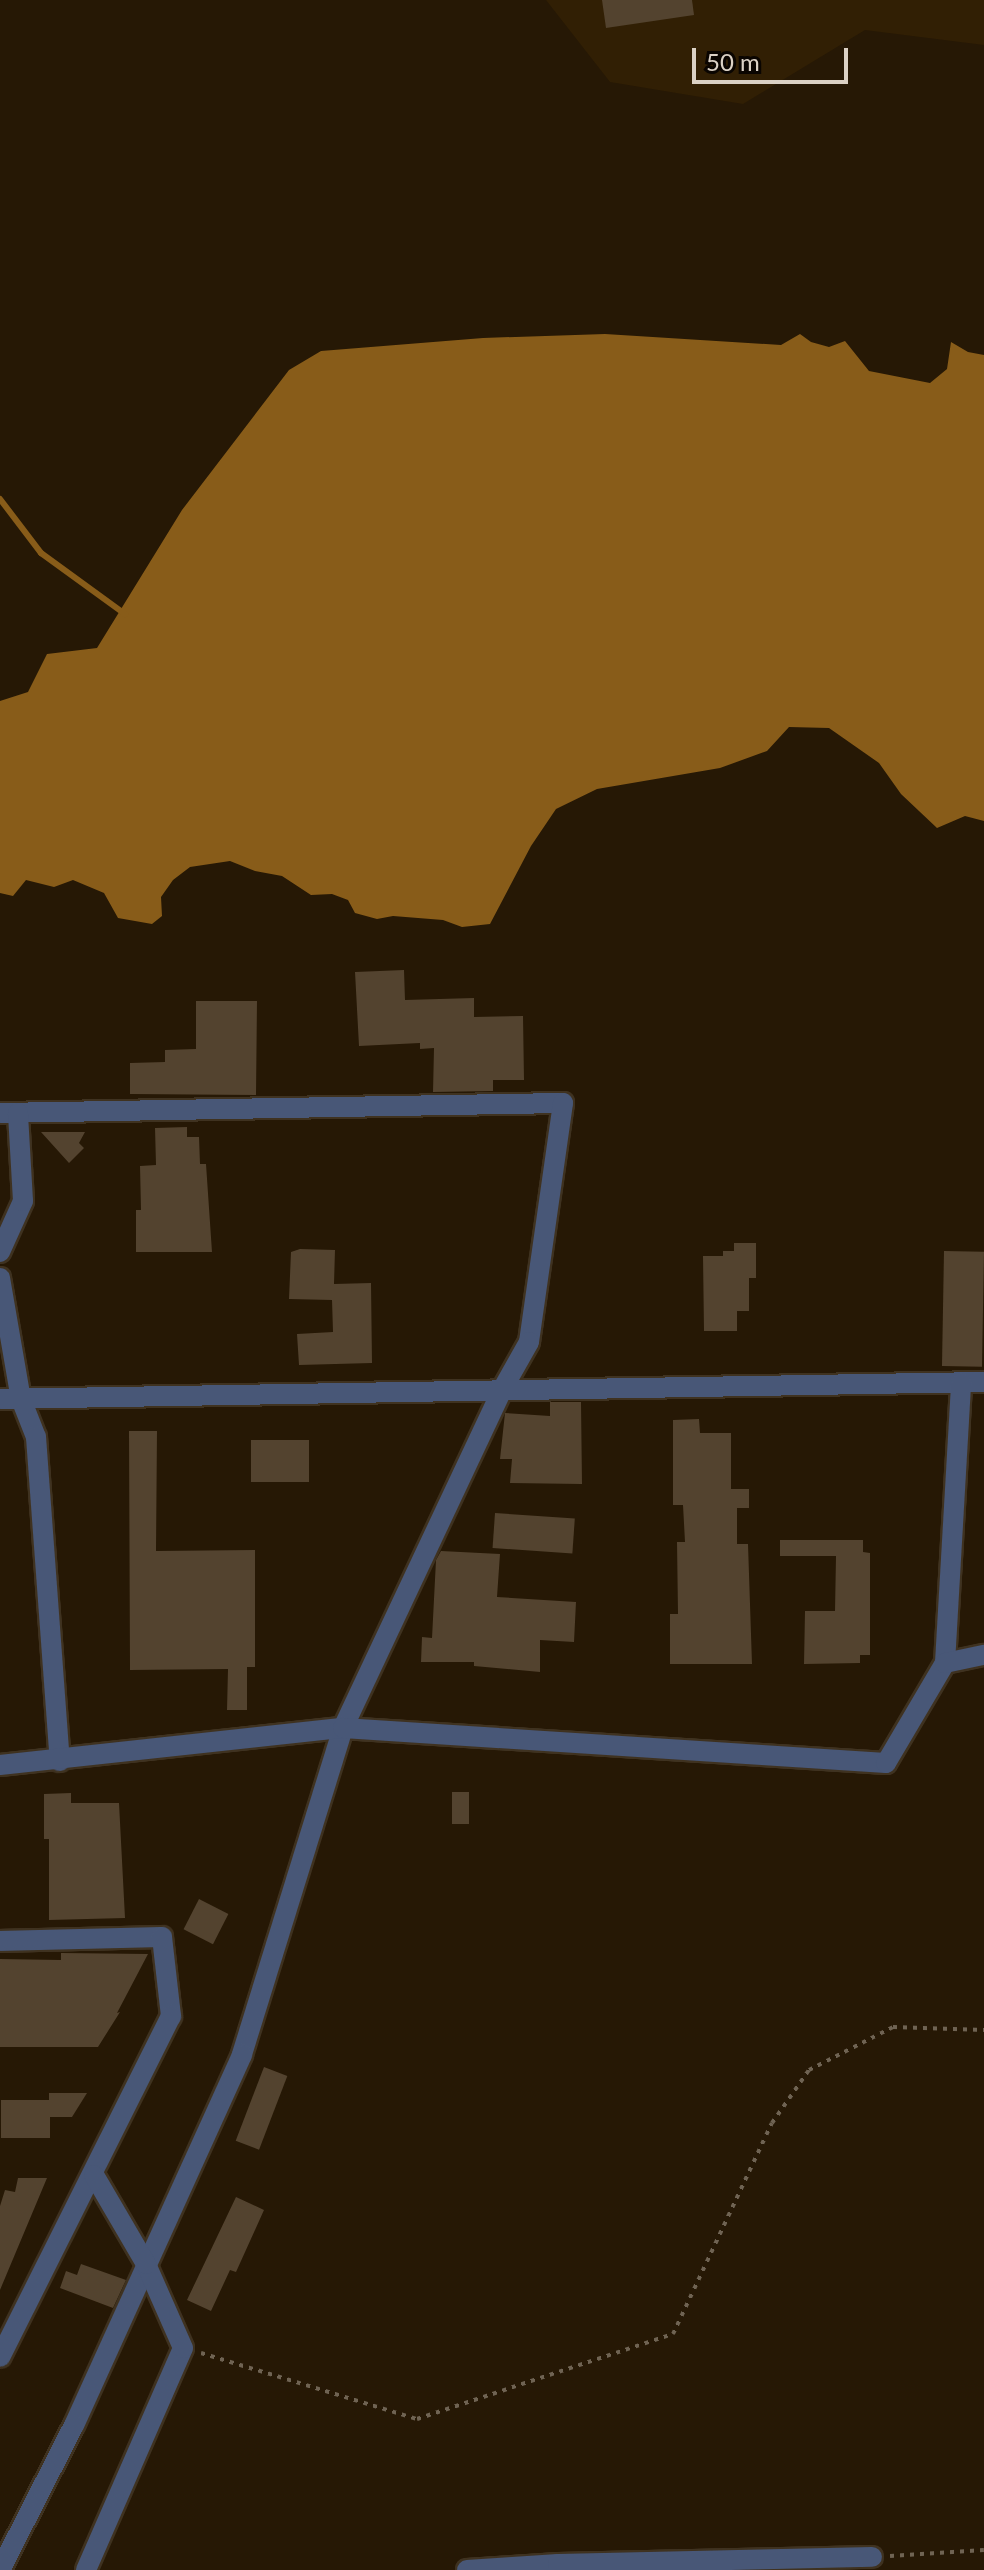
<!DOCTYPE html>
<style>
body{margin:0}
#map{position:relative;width:984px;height:2570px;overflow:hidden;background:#261805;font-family:Lato,sans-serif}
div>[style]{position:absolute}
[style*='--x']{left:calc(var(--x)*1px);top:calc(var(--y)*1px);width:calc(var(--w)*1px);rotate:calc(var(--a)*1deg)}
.built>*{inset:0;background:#311f04}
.water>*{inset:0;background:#885c19}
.stream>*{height:6px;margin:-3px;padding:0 3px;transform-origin:3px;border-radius:3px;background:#885c19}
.building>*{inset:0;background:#53432f;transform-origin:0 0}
.path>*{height:4px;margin-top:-2px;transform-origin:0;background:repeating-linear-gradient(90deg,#6f6353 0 4px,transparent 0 10px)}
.roads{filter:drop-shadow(2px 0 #3f3220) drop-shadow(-2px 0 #3f3220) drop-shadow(0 2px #3f3220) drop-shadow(0 -2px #3f3220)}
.minor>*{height:20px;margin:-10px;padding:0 10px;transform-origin:10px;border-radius:10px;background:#485777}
span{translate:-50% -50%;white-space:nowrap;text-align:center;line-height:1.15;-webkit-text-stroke:8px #0a0501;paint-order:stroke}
.scale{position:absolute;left:692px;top:48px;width:156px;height:36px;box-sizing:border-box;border:4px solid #dbd1c5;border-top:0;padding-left:10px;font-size:24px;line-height:28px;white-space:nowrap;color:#dbd1c5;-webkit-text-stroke:6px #0a0501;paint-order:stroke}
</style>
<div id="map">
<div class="built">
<i style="clip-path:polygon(546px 0,984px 0,984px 45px,865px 30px,743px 104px,610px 82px)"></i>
</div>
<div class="water">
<i style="clip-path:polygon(605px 334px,781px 345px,800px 334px,811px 342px,829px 347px,845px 341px,869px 371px,930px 383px,947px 369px,951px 342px,968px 352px,984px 355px,984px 821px,965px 816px,937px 828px,901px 794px,879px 763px,829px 728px,789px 727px,767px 751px,720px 768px,597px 789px,556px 809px,531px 846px,490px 924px,462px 927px,443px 920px,393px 916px,377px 919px,355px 913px,348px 900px,332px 894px,311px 895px,282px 876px,255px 871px,230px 861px,190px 867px,173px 880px,161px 897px,162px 916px,152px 924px,118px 918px,104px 893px,73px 880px,54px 887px,26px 880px,13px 896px,0 893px,0 701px,28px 692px,47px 654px,97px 648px,182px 510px,289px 370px,321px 351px,483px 338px)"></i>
</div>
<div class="stream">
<i style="--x:0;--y:499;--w:68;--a:52.8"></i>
<i style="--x:41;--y:553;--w:104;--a:36"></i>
</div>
<div class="building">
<i style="clip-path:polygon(602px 0,692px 0,694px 15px,606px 28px)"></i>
<i style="clip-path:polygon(404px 970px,405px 1000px,474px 998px,474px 1017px,523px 1016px,524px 1080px,493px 1080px,493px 1091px,433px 1092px,434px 1048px,420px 1049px,420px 1043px,359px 1046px,355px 972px)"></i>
<i style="clip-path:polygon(196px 1001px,257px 1001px,256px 1095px,130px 1094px,130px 1063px,165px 1062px,165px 1050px,196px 1049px)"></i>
<i style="clip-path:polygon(187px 1127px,187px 1137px,199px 1137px,200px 1164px,206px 1164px,212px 1252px,136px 1252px,136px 1210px,141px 1210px,140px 1166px,156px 1165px,155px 1128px)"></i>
<i style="clip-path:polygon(41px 1132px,85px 1132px,79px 1143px,84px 1148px,69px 1163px)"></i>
<i style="clip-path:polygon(734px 1243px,756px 1243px,756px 1278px,749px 1278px,749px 1311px,737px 1311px,737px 1331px,704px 1331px,703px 1256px,723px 1256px,723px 1251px,734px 1251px)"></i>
<i style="clip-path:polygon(300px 1249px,335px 1250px,334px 1284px,371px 1283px,372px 1363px,299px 1365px,297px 1334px,333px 1332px,332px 1300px,289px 1299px,291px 1252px)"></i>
<i style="left:944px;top:1251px;width:40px;height:115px;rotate:1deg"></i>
<i style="clip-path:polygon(550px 1402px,581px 1402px,582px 1484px,510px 1483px,512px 1459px,500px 1459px,505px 1413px,550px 1416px)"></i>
<i style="clip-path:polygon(699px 1419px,700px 1433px,731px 1433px,731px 1489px,749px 1489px,749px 1508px,737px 1508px,737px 1544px,748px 1544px,752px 1664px,670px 1664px,670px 1614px,678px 1614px,677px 1542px,685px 1542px,683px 1505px,673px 1505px,673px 1420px)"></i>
<i style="clip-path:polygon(129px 1431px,157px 1431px,156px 1551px,255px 1550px,255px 1667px,247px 1667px,247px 1710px,227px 1710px,228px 1669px,130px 1670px)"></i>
<i style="left:251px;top:1440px;width:58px;height:42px"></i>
<i style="left:495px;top:1513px;width:80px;height:35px;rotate:4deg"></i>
<i style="clip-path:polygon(780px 1540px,863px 1540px,863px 1552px,870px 1553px,870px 1655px,860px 1655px,860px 1663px,804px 1664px,805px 1611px,835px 1611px,836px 1556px,780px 1556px)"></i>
<i style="clip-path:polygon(441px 1551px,500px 1554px,497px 1597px,576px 1602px,574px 1642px,540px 1640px,540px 1672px,474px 1666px,474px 1662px,421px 1662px,422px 1637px,432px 1638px,436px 1560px)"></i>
<i style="left:452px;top:1792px;width:17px;height:32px"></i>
<i style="clip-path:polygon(71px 1793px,71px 1803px,119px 1803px,125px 1918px,49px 1920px,49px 1839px,44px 1839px,44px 1794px)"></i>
<i style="left:199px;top:1899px;width:33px;height:34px;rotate:27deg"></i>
<i style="clip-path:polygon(61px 1953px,148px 1954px,117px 2013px,120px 2012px,98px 2047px,0 2047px,0 1959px,61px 1960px)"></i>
<i style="left:264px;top:2067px;width:25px;height:79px;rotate:21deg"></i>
<i style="clip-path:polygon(49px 2093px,87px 2093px,72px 2117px,50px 2117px,50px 2138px,1px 2138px,1px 2100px,49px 2100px)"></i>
<i style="clip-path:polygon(18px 2178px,47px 2178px,0 2290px,0 2206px,5px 2190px,15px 2192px)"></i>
<i style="clip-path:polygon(236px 2197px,264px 2210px,236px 2272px,230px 2270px,211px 2311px,187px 2300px)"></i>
<i style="clip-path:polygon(81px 2264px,126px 2280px,113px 2308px,60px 2288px,66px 2271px,77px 2275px)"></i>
</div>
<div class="path">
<i style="--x:201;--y:2353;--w:226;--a:17"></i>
<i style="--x:417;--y:2419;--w:270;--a:-18.4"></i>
<i style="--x:673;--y:2334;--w:233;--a:-64.9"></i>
<i style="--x:772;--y:2123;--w:65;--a:-55.1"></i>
<i style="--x:809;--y:2070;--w:94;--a:-27.1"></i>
<i style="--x:893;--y:2027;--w:91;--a:1.9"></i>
<i style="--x:890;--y:2556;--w:94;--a:-3.7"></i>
</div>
<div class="roads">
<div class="minor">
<i style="--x:0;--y:1113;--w:563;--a:-1.02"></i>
<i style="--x:563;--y:1103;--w:241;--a:98.1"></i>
<i style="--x:529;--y:1342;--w:55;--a:119.4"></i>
<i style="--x:502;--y:1390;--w:374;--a:115.2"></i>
<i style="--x:343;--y:1728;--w:342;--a:107.2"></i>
<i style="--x:242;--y:2055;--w:406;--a:114.4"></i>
<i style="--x:74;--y:2425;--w:163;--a:117"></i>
<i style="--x:0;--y:1252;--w:56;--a:-65.7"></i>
<i style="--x:23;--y:1201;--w:88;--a:-93.3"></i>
<i style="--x:0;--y:1278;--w:123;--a:80.2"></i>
<i style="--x:21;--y:1399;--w:41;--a:68.5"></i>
<i style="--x:36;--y:1437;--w:325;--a:85.8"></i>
<i style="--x:0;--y:1399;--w:984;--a:-0.99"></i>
<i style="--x:945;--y:1663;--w:280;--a:-86.7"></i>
<i style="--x:0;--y:1765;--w:345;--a:-6.2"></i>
<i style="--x:343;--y:1728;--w:544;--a:3.69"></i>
<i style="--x:886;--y:1763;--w:116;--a:-59.5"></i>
<i style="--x:945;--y:1663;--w:40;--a:-12"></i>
<i style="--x:0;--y:1941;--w:162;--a:-1.4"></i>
<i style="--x:162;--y:1937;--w:80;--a:83.5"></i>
<i style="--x:171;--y:2016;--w:381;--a:116.6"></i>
<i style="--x:86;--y:2570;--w:242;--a:-66.4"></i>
<i style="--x:183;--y:2348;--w:92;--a:-113.8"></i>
<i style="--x:146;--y:2264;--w:103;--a:-120.3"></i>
<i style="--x:467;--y:2570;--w:91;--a:-3.8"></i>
<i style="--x:558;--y:2564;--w:314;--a:-1.3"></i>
</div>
</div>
<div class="scale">50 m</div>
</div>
